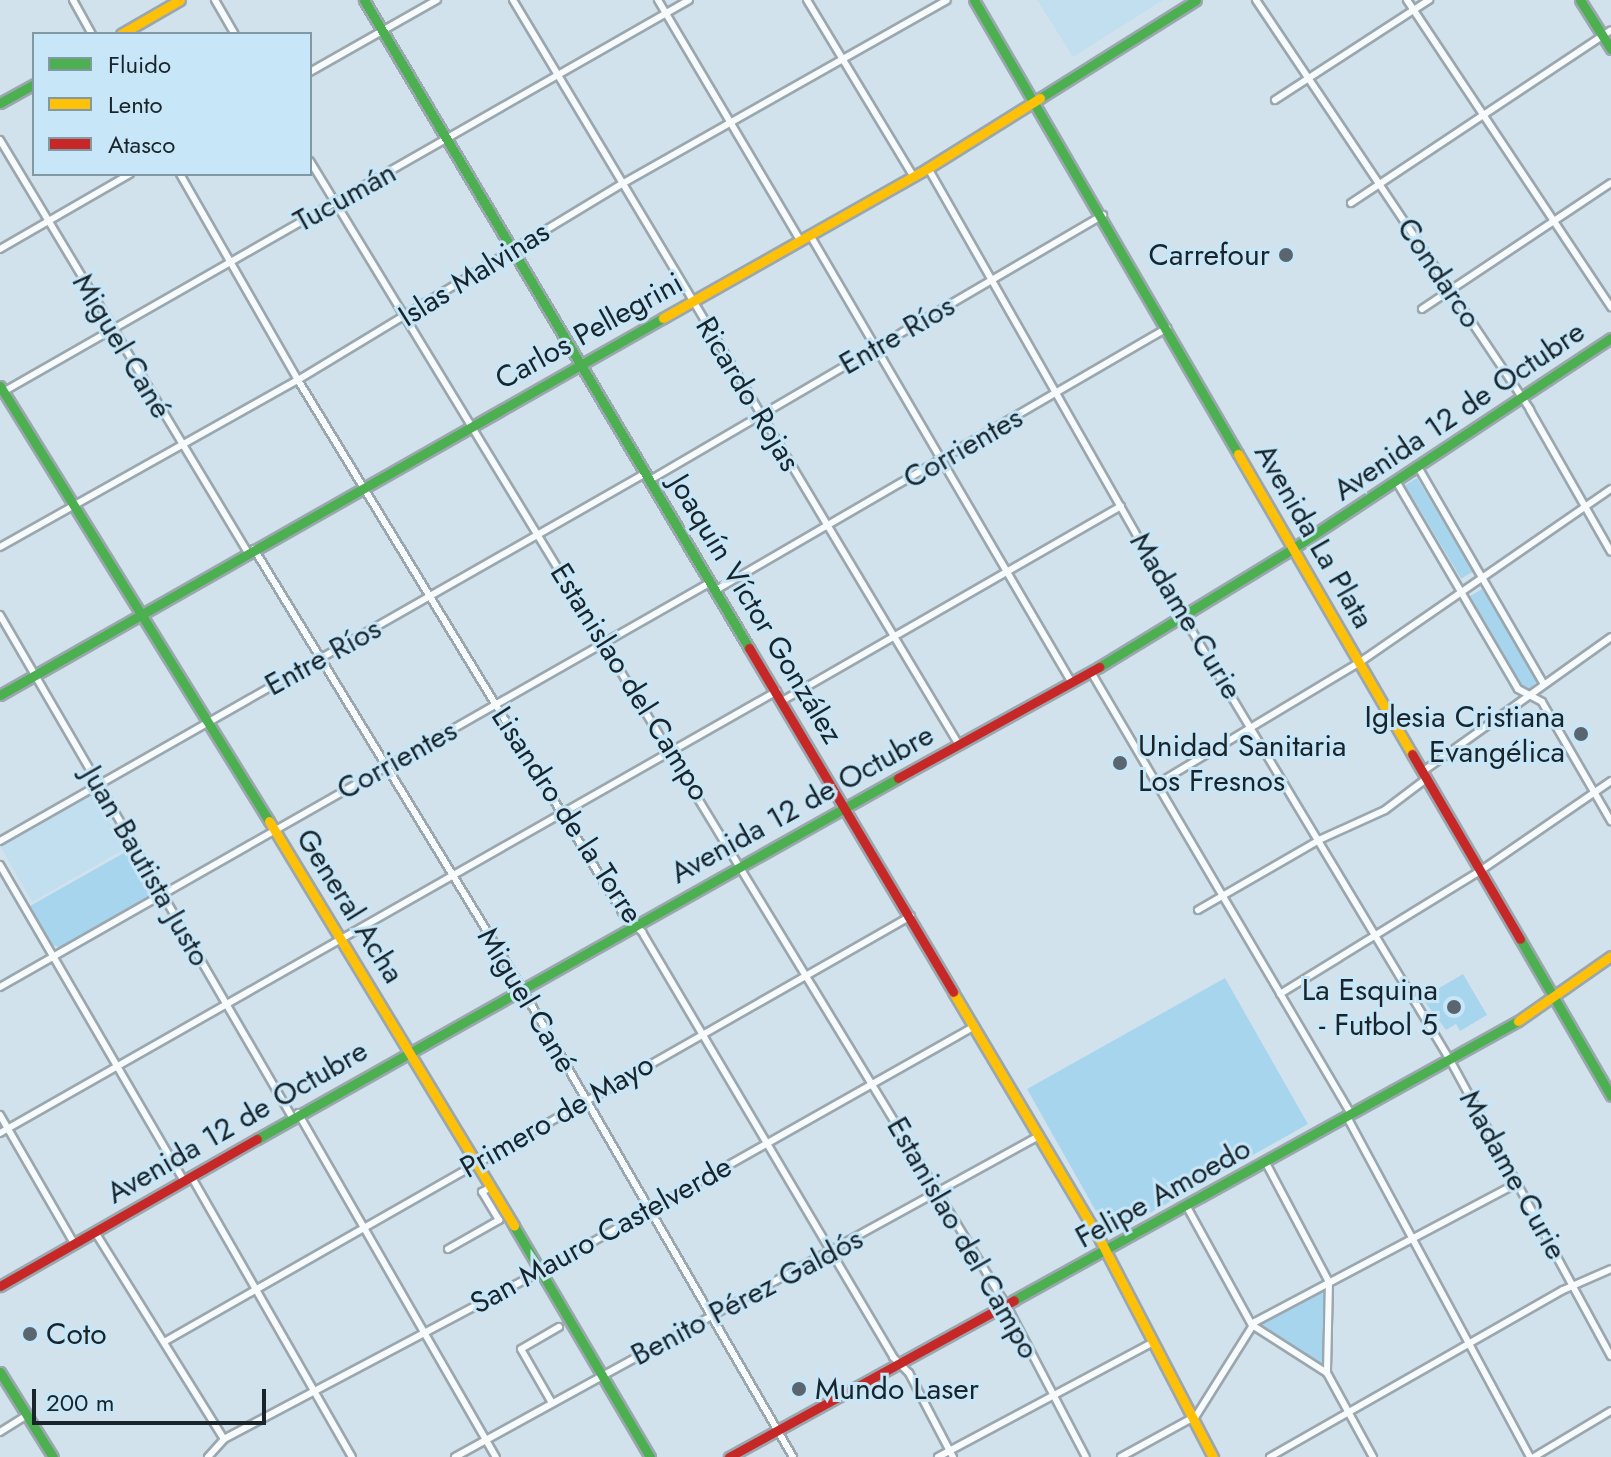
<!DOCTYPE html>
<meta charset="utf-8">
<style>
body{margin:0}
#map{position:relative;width:1611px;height:1457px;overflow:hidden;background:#d2e2ec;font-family:Jost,sans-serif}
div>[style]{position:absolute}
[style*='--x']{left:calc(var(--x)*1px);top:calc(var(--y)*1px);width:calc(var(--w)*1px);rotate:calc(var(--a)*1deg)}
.built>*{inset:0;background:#c2dfef;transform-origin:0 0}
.green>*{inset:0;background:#a8d5ee;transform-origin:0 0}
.roads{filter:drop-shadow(2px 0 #9aa7ae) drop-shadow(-2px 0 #9aa7ae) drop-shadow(0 2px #9aa7ae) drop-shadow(0 -2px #9aa7ae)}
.street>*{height:6px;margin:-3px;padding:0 3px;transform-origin:3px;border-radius:3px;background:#f8fbfc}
.fast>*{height:9px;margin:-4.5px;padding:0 4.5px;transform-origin:4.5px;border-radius:4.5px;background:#4caf50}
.slow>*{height:9px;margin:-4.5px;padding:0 4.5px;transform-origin:4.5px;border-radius:4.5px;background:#ffc107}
.jam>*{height:9px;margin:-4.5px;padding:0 4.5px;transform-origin:4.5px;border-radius:4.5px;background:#c62828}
.dots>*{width:22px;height:22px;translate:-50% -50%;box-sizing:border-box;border:4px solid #c7e6f7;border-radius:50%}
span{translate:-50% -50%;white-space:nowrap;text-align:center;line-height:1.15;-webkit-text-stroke:6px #c7e6f7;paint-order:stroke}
.street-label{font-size:30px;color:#19242b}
.poi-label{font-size:30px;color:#19242b}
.right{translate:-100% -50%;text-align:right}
.left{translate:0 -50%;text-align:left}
.legend{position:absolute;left:32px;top:32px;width:280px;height:144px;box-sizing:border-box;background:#c7e6f7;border:2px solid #8198a5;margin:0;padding:10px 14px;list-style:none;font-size:24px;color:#19242b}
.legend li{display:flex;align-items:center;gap:16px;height:40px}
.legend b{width:40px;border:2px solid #8198a5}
.scale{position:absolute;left:32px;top:1389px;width:234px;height:36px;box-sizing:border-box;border:4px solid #19242b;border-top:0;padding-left:10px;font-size:24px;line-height:28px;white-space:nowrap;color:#19242b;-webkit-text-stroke:6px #c7e6f7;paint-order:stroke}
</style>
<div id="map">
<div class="built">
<i style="clip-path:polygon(1037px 0,1163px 0,1073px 57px)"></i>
<i style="left:93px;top:793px;width:64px;height:107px;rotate:60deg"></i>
</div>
<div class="green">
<i style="left:1417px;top:478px;width:109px;height:14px;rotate:59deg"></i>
<i style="clip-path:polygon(1482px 589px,1538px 681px,1526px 692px,1470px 596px)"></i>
<i style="clip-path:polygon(129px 850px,155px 894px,61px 948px,52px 945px,30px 906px)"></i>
<i style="clip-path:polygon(1463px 974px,1487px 1015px,1460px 1031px,1456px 1024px,1446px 1030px,1422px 998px)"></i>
<i style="clip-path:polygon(1225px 978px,1308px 1124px,1116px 1232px,1106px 1229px,1027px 1089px)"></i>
<i style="clip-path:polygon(1325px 1289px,1322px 1363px,1260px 1324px)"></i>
</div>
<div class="roads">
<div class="street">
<i style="--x:73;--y:0;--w:39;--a:61"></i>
<i style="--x:215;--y:0;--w:39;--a:60"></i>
<i style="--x:513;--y:0;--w:868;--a:59.09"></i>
<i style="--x:658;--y:0;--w:279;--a:59.4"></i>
<i style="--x:807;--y:0;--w:205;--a:58.9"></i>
<i style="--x:1256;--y:0;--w:493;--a:56.2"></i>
<i style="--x:1530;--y:410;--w:163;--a:60.3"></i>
<i style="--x:1407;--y:0;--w:369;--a:56.4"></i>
<i style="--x:310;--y:72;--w:146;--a:-29.6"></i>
<i style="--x:1275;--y:100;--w:184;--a:-33"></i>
<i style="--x:0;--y:140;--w:480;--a:59"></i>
<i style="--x:310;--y:161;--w:1343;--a:58.68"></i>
<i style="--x:1008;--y:1308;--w:168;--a:62.4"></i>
<i style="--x:928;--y:168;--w:504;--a:60.38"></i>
<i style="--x:1177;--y:606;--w:530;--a:58.98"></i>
<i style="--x:1450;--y:1060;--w:337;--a:61.5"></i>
<i style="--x:180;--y:174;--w:237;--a:60.2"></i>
<i style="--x:298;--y:380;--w:629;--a:58.66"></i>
<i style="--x:625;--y:917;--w:23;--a:41"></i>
<i style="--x:642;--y:932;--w:494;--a:59.4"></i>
<i style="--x:893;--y:1357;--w:23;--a:45"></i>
<i style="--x:909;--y:1373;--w:95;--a:62.4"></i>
<i style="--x:1351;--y:203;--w:312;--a:-33.6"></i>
<i style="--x:810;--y:235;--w:519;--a:59.68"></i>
<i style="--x:0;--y:249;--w:150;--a:-30"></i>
<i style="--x:1422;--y:309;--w:227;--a:-33.7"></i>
<i style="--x:3;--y:392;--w:790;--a:-29.74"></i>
<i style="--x:1418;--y:467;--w:251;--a:59.9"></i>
<i style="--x:650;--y:480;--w:525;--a:-30.33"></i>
<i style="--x:1396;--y:481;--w:241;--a:59.6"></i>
<i style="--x:1518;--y:689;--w:27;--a:28"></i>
<i style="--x:1542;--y:702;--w:138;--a:59.9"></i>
<i style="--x:0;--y:547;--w:342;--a:-29.3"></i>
<i style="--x:298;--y:380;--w:379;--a:-31.2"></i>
<i style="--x:622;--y:184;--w:373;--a:-29.5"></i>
<i style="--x:254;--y:549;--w:513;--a:58.63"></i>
<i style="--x:521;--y:987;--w:543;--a:59.94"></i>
<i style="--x:716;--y:590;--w:522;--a:-30.15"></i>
<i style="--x:0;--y:615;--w:581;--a:59.81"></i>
<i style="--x:1091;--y:672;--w:513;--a:59.53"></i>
<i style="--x:782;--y:701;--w:391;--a:-29.9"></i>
<i style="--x:1422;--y:772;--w:232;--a:-35.5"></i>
<i style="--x:1157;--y:784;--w:237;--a:-31"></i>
<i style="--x:1360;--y:662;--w:305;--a:-34.6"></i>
<i style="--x:0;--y:841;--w:743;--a:-29.67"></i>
<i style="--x:0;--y:865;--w:364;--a:59.8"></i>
<i style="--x:1198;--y:910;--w:140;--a:-30"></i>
<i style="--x:1319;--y:840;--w:72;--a:-24.4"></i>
<i style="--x:1385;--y:810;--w:51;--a:-37.1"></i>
<i style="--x:0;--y:987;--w:818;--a:-29.67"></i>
<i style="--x:1280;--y:994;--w:235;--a:-31.6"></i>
<i style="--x:1480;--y:871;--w:159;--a:-34.5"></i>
<i style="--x:298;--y:1113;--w:397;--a:60.1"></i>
<i style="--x:0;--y:1115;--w:148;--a:60"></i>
<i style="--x:1347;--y:1117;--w:386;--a:61.7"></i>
<i style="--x:0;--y:1133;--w:894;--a:-29.63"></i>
<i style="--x:1266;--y:1163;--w:135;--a:62.1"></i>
<i style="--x:1329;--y:1282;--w:91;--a:91.3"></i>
<i style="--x:1327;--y:1373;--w:96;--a:61.3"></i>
<i style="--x:191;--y:1176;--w:324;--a:60.2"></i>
<i style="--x:1187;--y:1207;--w:135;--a:61.2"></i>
<i style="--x:1252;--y:1325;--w:89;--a:32.6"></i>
<i style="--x:95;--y:1232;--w:244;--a:58.1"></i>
<i style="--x:448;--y:1249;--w:59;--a:-29.6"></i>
<i style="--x:499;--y:1220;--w:33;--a:-121"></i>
<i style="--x:482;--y:1192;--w:10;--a:-29"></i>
<i style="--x:164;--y:1342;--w:860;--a:-29.7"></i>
<i style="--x:552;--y:1403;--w:62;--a:-119.9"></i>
<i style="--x:521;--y:1349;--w:44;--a:-30.1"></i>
<i style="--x:0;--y:1432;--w:32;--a:-32"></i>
<i style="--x:208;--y:1457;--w:24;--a:-48"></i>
<i style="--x:224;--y:1439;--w:351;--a:-27.9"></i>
<i style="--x:534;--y:1275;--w:506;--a:-29.45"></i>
<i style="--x:455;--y:1457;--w:666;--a:-28.8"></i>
<i style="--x:938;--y:1457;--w:244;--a:-28.1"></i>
<i style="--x:1121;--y:1457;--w:85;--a:-28.7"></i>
<i style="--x:1196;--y:1416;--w:111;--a:-57.9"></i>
<i style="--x:1255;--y:1322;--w:297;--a:-27.9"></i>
<i style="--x:1270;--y:1457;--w:337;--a:-29.7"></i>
<i style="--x:1563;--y:1290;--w:52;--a:-23.6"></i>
<i style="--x:1534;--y:1457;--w:90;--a:-30.9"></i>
</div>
<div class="fast">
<i style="--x:364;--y:0;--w:754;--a:59.28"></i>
<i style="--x:974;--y:0;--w:525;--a:59.82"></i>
<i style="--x:1580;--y:0;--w:58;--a:57.7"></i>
<i style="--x:1040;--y:98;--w:184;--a:-32.1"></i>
<i style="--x:0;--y:103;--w:39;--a:-29"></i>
<i style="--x:0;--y:386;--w:511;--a:58.27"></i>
<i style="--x:1099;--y:667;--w:226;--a:-31.4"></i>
<i style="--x:1292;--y:549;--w:382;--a:-33.5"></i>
<i style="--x:0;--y:695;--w:763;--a:-29.62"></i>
<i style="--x:1520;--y:939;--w:181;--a:59.9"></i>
<i style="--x:257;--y:1139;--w:736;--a:-29.39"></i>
<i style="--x:514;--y:1226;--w:268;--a:59.5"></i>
<i style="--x:1014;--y:1300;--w:576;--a:-28.97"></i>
<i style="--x:0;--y:1372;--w:100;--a:58.1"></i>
</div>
<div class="slow">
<i style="--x:121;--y:34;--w:68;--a:-30"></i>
<i style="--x:663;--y:318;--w:305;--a:-29.5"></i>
<i style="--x:928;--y:168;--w:132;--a:-32"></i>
<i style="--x:1238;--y:454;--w:347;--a:59.9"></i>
<i style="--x:269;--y:821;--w:473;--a:58.8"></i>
<i style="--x:953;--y:992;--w:288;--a:59.3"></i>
<i style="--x:1100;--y:1240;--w:245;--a:62.5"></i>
<i style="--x:1518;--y:1021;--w:113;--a:-35"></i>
</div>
<div class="jam">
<i style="--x:749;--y:648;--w:400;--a:59.3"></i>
<i style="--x:1412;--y:754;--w:214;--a:59.7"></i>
<i style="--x:898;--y:778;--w:230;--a:-28.9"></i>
<i style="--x:0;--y:1286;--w:296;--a:-29.8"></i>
<i style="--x:729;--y:1457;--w:325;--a:-28.8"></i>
</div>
</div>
<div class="dots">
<i style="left:1286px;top:255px;background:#5a666f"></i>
<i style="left:1581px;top:734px;background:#5a666f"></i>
<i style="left:1120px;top:763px;background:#5a666f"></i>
<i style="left:1454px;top:1007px;background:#5a666f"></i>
<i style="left:30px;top:1334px;background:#5a666f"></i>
<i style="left:799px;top:1389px;background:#5a666f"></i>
</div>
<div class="street-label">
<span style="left:345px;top:197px;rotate:-29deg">Tucumán</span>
<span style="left:1439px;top:273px;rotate:56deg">Condarco</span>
<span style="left:474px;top:274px;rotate:-32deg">Islas Malvinas</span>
<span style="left:589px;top:331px;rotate:-29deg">Carlos Pellegrini</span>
<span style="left:897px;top:335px;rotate:-30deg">Entre Ríos</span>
<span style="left:122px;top:346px;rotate:59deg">Miguel Cané</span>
<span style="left:748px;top:394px;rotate:59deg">Ricardo Rojas</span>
<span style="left:1459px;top:411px;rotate:-34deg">Avenida 12 de Octubre</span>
<span style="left:963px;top:448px;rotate:-30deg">Corrientes</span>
<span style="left:1314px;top:536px;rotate:60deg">Avenida La Plata</span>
<span style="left:756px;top:609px;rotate:59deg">Joaquín Víctor González</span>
<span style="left:1186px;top:616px;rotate:59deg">Madame Curie</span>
<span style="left:323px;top:657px;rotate:-29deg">Entre Ríos</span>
<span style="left:630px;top:682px;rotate:58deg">Estanislao del Campo</span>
<span style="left:397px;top:760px;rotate:-29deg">Corrientes</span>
<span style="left:802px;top:804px;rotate:-29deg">Avenida 12 de Octubre</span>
<span style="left:567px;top:815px;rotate:57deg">Lisandro de la Torre</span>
<span style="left:146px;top:866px;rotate:60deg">Juan Bautista Justo</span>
<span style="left:350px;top:906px;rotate:58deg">General Acha</span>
<span style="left:527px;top:1000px;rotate:59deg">Miguel Cané</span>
<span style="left:557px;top:1116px;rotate:-30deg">Primero de Mayo</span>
<span style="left:237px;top:1122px;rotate:-30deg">Avenida 12 de Octubre</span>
<span style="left:1513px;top:1175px;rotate:61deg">Madame Curie</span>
<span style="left:1163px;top:1193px;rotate:-29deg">Felipe Amoedo</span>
<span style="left:601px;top:1235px;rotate:-29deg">San Mauro Castelverde</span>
<span style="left:963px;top:1238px;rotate:60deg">Estanislao del Campo</span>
<span style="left:747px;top:1297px;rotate:-28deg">Benito Pérez Galdós</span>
</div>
<div class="poi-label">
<span class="right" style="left:1270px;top:255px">Carrefour</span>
<span class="right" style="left:1565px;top:734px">Iglesia Cristiana<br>Evangélica</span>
<span class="left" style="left:1138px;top:763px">Unidad Sanitaria<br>Los Fresnos</span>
<span class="right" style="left:1438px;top:1007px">La Esquina<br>- Futbol 5</span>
<span class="left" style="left:46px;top:1334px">Coto</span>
<span class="left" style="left:815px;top:1389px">Mundo Laser</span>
</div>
<ul class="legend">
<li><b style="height:10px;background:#4caf50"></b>Fluido</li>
<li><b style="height:10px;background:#ffc107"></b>Lento</li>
<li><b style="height:10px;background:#c62828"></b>Atasco</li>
</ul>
<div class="scale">200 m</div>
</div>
